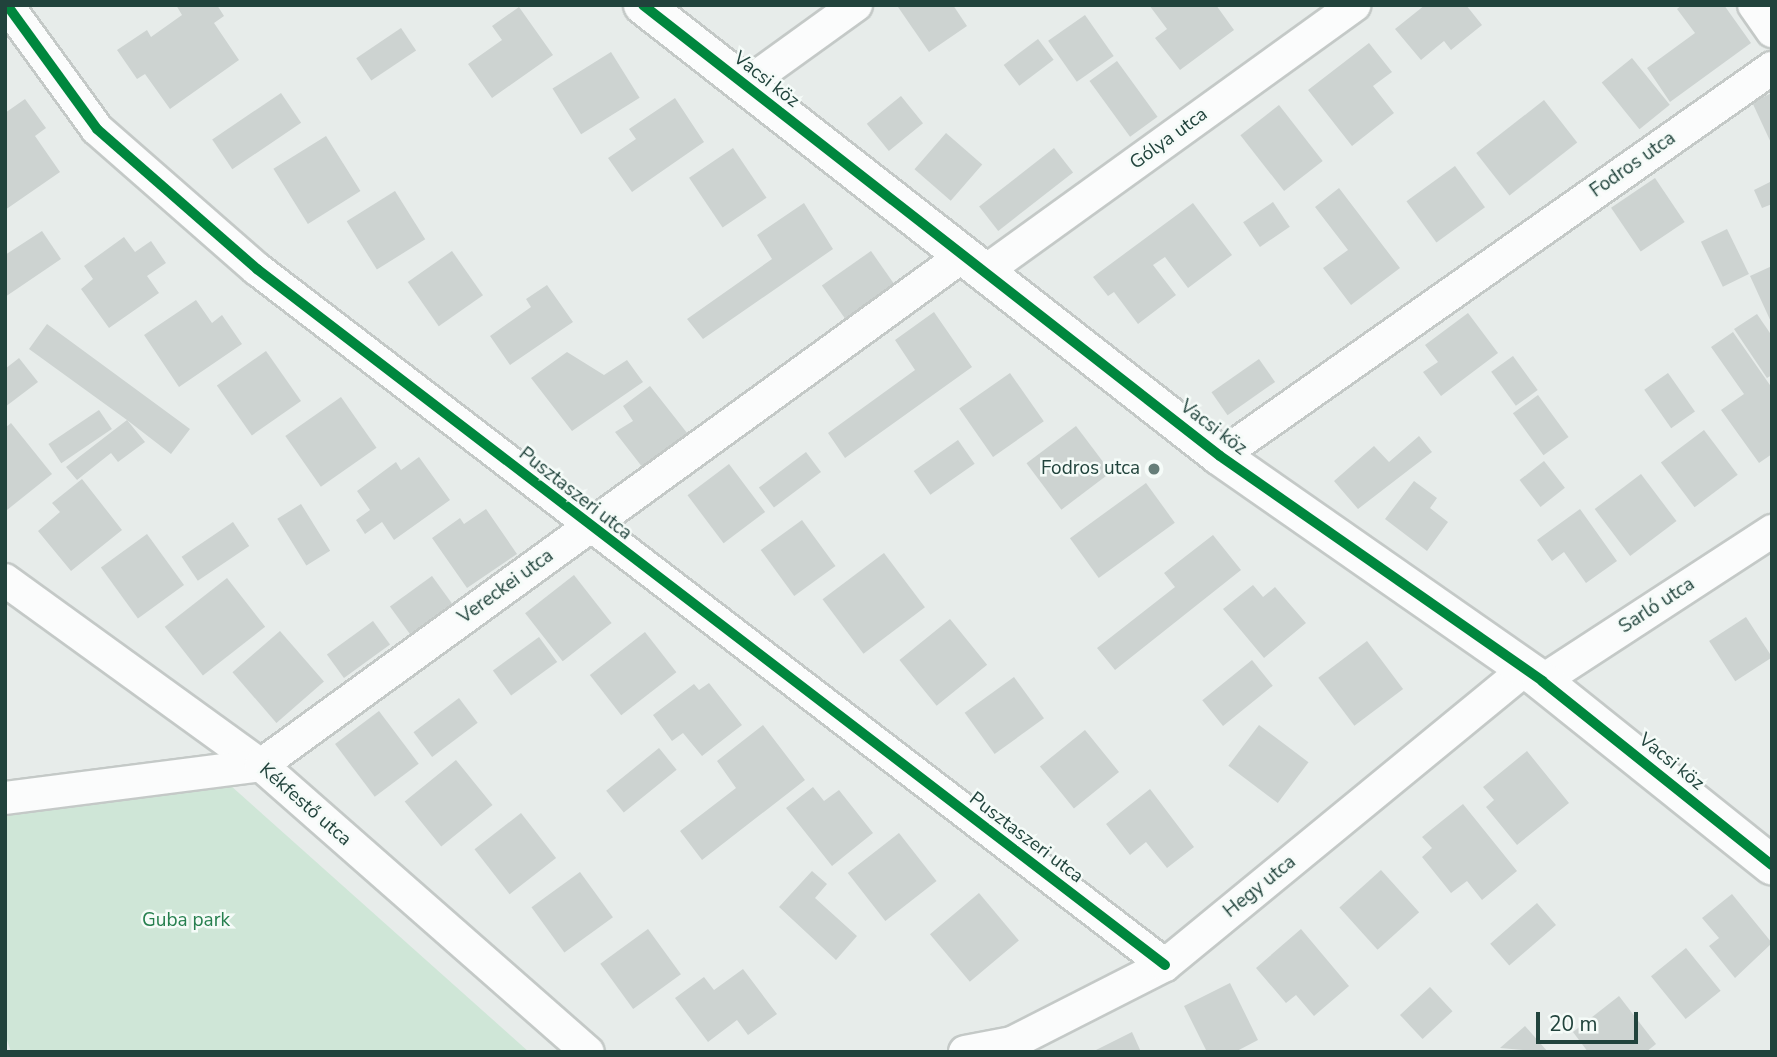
<!DOCTYPE html>
<meta charset="utf-8">
<style>
body{margin:0}
#map{position:relative;width:1777px;height:1057px;overflow:hidden;background:#e7ecea;font-family:"Nunito Sans",sans-serif}
div>[style]{position:absolute}
[style*='--x']{left:calc(var(--x)*1px);top:calc(var(--y)*1px);width:calc(var(--w)*1px);rotate:calc(var(--a)*1deg)}
.green>*{inset:0;background:#cfe6d7}
.building>*{inset:0;background:#cdd3d1;transform-origin:0 0}
.roads{filter:drop-shadow(2px 0 #c4c9c7) drop-shadow(-2px 0 #c4c9c7) drop-shadow(0 2px #c4c9c7) drop-shadow(0 -2px #c4c9c7)}
.street>*{height:32px;margin:-16px;padding:0 16px;transform-origin:16px;border-radius:16px;background:#fbfcfc}
.secondary>*{height:38px;margin:-19px;padding:0 19px;transform-origin:19px;border-radius:19px;background:#fbfcfc}
.cycleway>*{height:10px;margin:-5px;padding:0 5px;transform-origin:5px;border-radius:5px;background:#00873e}
.dots>*{width:19px;height:19px;translate:-50% -50%;box-sizing:border-box;border:4px solid #f5fbf8;border-radius:50%}
span{translate:-50% -50%;white-space:nowrap;text-align:center;line-height:1.15;-webkit-text-stroke:5px #f5fbf8;paint-order:stroke}
.street-label{font-size:19px;color:#21433c}
.poi-label{font-size:19px;color:#21433c}
.right{translate:-100% -50%;text-align:right}
.park-label{font-size:19px;color:#267f4e}
.frame{position:absolute;inset:0;border:7px solid #21433c;pointer-events:none}
.scale{position:absolute;left:1536px;top:1012px;width:102px;height:32px;box-sizing:border-box;border:4px solid #21433c;border-top:0;padding-left:9px;font-size:21px;line-height:24px;white-space:nowrap;color:#21433c;-webkit-text-stroke:5px #f5fbf8;paint-order:stroke}
</style>
<div id="map">
<div class="green">
<i style="clip-path:polygon(230px 785px,529px 1052px,11px 1052px,5px 1034px,5px 814px)"></i>
</div>
<div class="building">
<i style="clip-path:polygon(176px 5px,217px 5px,224px 16px,214px 23px,239px 60px,170px 109px,145px 74px,137px 79px,117px 50px,147px 30px,151px 37px,182px 15px)"></i>
<i style="clip-path:polygon(953px 5px,967px 26px,929px 52px,898px 7px)"></i>
<i style="clip-path:polygon(1149px 5px,1216px 5px,1234px 30px,1180px 70px,1155px 38px,1167px 29px)"></i>
<i style="clip-path:polygon(1425px 5px,1466px 5px,1482px 25px,1451px 50px,1444px 41px,1421px 60px,1395px 29px)"></i>
<i style="clip-path:polygon(1682px 5px,1724px 5px,1751px 43px,1670px 102px,1647px 68px,1695px 33px,1677px 9px)"></i>
<i style="clip-path:polygon(519px 7px,553px 55px,492px 98px,468px 64px,502px 40px,492px 26px)"></i>
<i style="left:1085px;top:15px;width:50px;height:45px;rotate:55deg"></i>
<i style="left:401px;top:28px;width:27px;height:54px;rotate:56deg"></i>
<i style="left:1038px;top:39px;width:26px;height:43px;rotate:53deg"></i>
<i style="clip-path:polygon(1369px 43px,1392px 72px,1373px 86px,1394px 113px,1352px 146px,1308px 90px)"></i>
<i style="left:611px;top:52px;width:54px;height:69px;rotate:58deg"></i>
<i style="left:1632px;top:58px;width:60px;height:39px;rotate:51deg"></i>
<i style="left:1117px;top:61px;width:69px;height:34px;rotate:54deg"></i>
<i style="left:281px;top:93px;width:36px;height:83px;rotate:56deg"></i>
<i style="clip-path:polygon(1772px 93px,1772px 145px,1752px 102px)"></i>
<i style="left:901px;top:96px;width:35px;height:44px;rotate:51deg"></i>
<i style="clip-path:polygon(675px 98px,704px 142px,632px 192px,608px 158px,636px 139px,629px 129px)"></i>
<i style="clip-path:polygon(25px 99px,46px 128px,35px 136px,60px 172px,5px 210px,5px 113px)"></i>
<i style="left:1544px;top:100px;width:54px;height:86px;rotate:52deg"></i>
<i style="left:1279px;top:105px;width:71px;height:49px;rotate:52deg"></i>
<i style="left:946px;top:133px;width:48px;height:48px;rotate:41deg"></i>
<i style="left:326px;top:136px;width:65px;height:62px;rotate:58deg"></i>
<i style="left:733px;top:148px;width:60px;height:53px;rotate:56deg"></i>
<i style="left:1054px;top:148px;width:31px;height:95px;rotate:52deg"></i>
<i style="left:1455px;top:166px;width:51px;height:60px;rotate:54deg"></i>
<i style="left:1655px;top:178px;width:53px;height:53px;rotate:56deg"></i>
<i style="clip-path:polygon(1772px 181px,1772px 204px,1762px 208px,1754px 190px)"></i>
<i style="clip-path:polygon(1339px 188px,1400px 268px,1351px 305px,1323px 268px,1348px 250px,1315px 207px)"></i>
<i style="left:395px;top:191px;width:57px;height:57px;rotate:58deg"></i>
<i style="left:1273px;top:202px;width:30px;height:36px;rotate:56deg"></i>
<i style="clip-path:polygon(804px 203px,833px 249px,703px 339px,687px 319px,772px 259px,757px 235px)"></i>
<i style="clip-path:polygon(1193px 203px,1232px 255px,1188px 288px,1165px 257px,1153px 265px,1176px 295px,1138px 324px,1114px 292px,1108px 296px,1093px 277px)"></i>
<i style="left:1727px;top:229px;width:50px;height:29px;rotate:64deg"></i>
<i style="clip-path:polygon(42px 231px,61px 259px,5px 297px,5px 255px)"></i>
<i style="clip-path:polygon(124px 237px,135px 252px,151px 241px,166px 263px,147px 276px,159px 293px,109px 328px,81px 289px,93px 279px,84px 266px)"></i>
<i style="left:452px;top:251px;width:54px;height:54px;rotate:55deg"></i>
<i style="left:871px;top:251px;width:55px;height:60px;rotate:55deg"></i>
<i style="clip-path:polygon(1772px 266px,1772px 324px,1750px 276px)"></i>
<i style="clip-path:polygon(547px 285px,573px 322px,510px 365px,490px 336px,531px 307px,526px 299px)"></i>
<i style="clip-path:polygon(196px 300px,212px 323px,222px 315px,242px 344px,179px 387px,144px 335px)"></i>
<i style="clip-path:polygon(934px 312px,972px 367px,845px 458px,828px 433px,915px 370px,895px 340px)"></i>
<i style="clip-path:polygon(1468px 313px,1498px 353px,1441px 396px,1423px 372px,1438px 362px,1425px 345px)"></i>
<i style="clip-path:polygon(1757px 314px,1772px 336px,1772px 375px,1767px 378px,1734px 329px)"></i>
<i style="clip-path:polygon(47px 324px,190px 429px,171px 454px,127px 420px,145px 442px,118px 462px,111px 453px,77px 480px,66px 467px,127px 420px,29px 349px)"></i>
<i style="clip-path:polygon(1733px 332px,1772px 388px,1772px 454px,1759px 463px,1721px 410px,1744px 394px,1711px 347px)"></i>
<i style="left:266px;top:351px;width:61px;height:60px;rotate:55deg"></i>
<i style="clip-path:polygon(567px 352px,604px 375px,627px 360px,643px 382px,572px 431px,531px 378px)"></i>
<i style="left:1513px;top:356px;width:42px;height:27px;rotate:54deg"></i>
<i style="clip-path:polygon(19px 358px,38px 382px,5px 407px,5px 369px)"></i>
<i style="left:1259px;top:359px;width:28px;height:58px;rotate:55deg"></i>
<i style="left:1010px;top:373px;width:59px;height:62px;rotate:55deg"></i>
<i style="left:1668px;top:373px;width:47px;height:29px;rotate:55deg"></i>
<i style="clip-path:polygon(650px 386px,695px 443px,650px 477px,615px 432px,633px 421px,623px 406px)"></i>
<i style="left:1538px;top:395px;width:52px;height:31px;rotate:54deg"></i>
<i style="left:341px;top:397px;width:62px;height:68px;rotate:55deg"></i>
<i style="left:99px;top:410px;width:23px;height:61px;rotate:56deg"></i>
<i style="clip-path:polygon(11px 423px,52px 474px,7px 510px,5px 428px)"></i>
<i style="left:1076px;top:426px;width:58px;height:62px;rotate:53deg"></i>
<i style="left:1704px;top:430px;width:56px;height:54px;rotate:53deg"></i>
<i style="clip-path:polygon(1419px 436px,1432px 452px,1358px 509px,1334px 481px,1374px 446px,1389px 462px)"></i>
<i style="left:958px;top:440px;width:29px;height:54px;rotate:55deg"></i>
<i style="left:806px;top:452px;width:25px;height:59px;rotate:53deg"></i>
<i style="clip-path:polygon(419px 457px,450px 500px,394px 540px,382px 522px,365px 534px,356px 520px,370px 510px,357px 491px,396px 462px,401px 470px)"></i>
<i style="left:1544px;top:461px;width:34px;height:31px;rotate:52deg"></i>
<i style="left:729px;top:464px;width:60px;height:52px;rotate:53deg"></i>
<i style="left:1641px;top:474px;width:59px;height:58px;rotate:53deg"></i>
<i style="clip-path:polygon(82px 479px,122px 530px,71px 571px,38px 531px,60px 512px,52px 503px)"></i>
<i style="clip-path:polygon(1414px 481px,1437px 498px,1430px 508px,1448px 522px,1427px 551px,1385px 519px)"></i>
<i style="left:1146px;top:483px;width:49px;height:94px;rotate:54deg"></i>
<i style="left:301px;top:504px;width:55px;height:28px;rotate:58deg"></i>
<i style="clip-path:polygon(486px 509px,517px 554px,467px 588px,432px 538px,460px 518px,464px 524px)"></i>
<i style="clip-path:polygon(1580px 509px,1617px 561px,1586px 583px,1564px 552px,1552px 561px,1537px 540px)"></i>
<i style="left:802px;top:520px;width:57px;height:51px;rotate:54deg"></i>
<i style="left:233px;top:522px;width:29px;height:62px;rotate:56deg"></i>
<i style="left:147px;top:534px;width:63px;height:57px;rotate:54deg"></i>
<i style="clip-path:polygon(1213px 535px,1241px 570px,1115px 670px,1097px 648px,1175px 587px,1164px 573px)"></i>
<i style="left:884px;top:553px;width:68px;height:77px;rotate:53deg"></i>
<i style="left:574px;top:575px;width:61px;height:62px;rotate:52deg"></i>
<i style="left:432px;top:576px;width:34px;height:52px;rotate:54deg"></i>
<i style="left:227px;top:578px;width:62px;height:79px;rotate:52deg"></i>
<i style="clip-path:polygon(1253px 585px,1263px 597px,1275px 587px,1306px 623px,1264px 658px,1223px 609px)"></i>
<i style="left:1746px;top:617px;width:48px;height:44px;rotate:57deg"></i>
<i style="left:950px;top:619px;width:59px;height:65px;rotate:51deg"></i>
<i style="left:373px;top:621px;width:29px;height:57px;rotate:54deg"></i>
<i style="left:280px;top:631px;width:67px;height:63px;rotate:49deg"></i>
<i style="left:645px;top:632px;width:51px;height:70px;rotate:52deg"></i>
<i style="left:539px;top:637px;width:31px;height:57px;rotate:54deg"></i>
<i style="left:1367px;top:641px;width:60px;height:61px;rotate:53deg"></i>
<i style="left:1252px;top:660px;width:33px;height:64px;rotate:51deg"></i>
<i style="left:1014px;top:677px;width:51px;height:61px;rotate:54deg"></i>
<i style="clip-path:polygon(709px 683px,742px 725px,702px 756px,683px 733px,672px 741px,653px 715px,694px 684px,699px 690px)"></i>
<i style="left:459px;top:698px;width:31px;height:57px;rotate:53deg"></i>
<i style="left:379px;top:711px;width:66px;height:55px;rotate:53deg"></i>
<i style="clip-path:polygon(763px 725px,805px 780px,702px 860px,680px 831px,736px 788px,717px 761px)"></i>
<i style="left:1259px;top:725px;width:62px;height:51px;rotate:37deg"></i>
<i style="left:1085px;top:730px;width:54px;height:58px;rotate:51deg"></i>
<i style="left:659px;top:748px;width:28px;height:68px;rotate:51deg"></i>
<i style="clip-path:polygon(1527px 751px,1569px 803px,1517px 845px,1486px 807px,1494px 800px,1483px 787px)"></i>
<i style="left:456px;top:760px;width:58px;height:66px;rotate:51deg"></i>
<i style="clip-path:polygon(813px 787px,824px 801px,839px 790px,873px 833px,832px 866px,786px 808px)"></i>
<i style="clip-path:polygon(1150px 789px,1194px 847px,1167px 868px,1146px 842px,1130px 855px,1106px 824px)"></i>
<i style="clip-path:polygon(1463px 804px,1517px 871px,1482px 900px,1467px 881px,1451px 893px,1422px 857px,1432px 848px,1422px 837px)"></i>
<i style="left:521px;top:813px;width:57px;height:59px;rotate:52deg"></i>
<i style="left:899px;top:833px;width:61px;height:65px;rotate:52deg"></i>
<i style="left:1381px;top:870px;width:57px;height:56px;rotate:48deg"></i>
<i style="clip-path:polygon(812px 871px,827px 884px,815px 898px,857px 936px,836px 960px,779px 907px)"></i>
<i style="left:580px;top:872px;width:56px;height:60px;rotate:54deg"></i>
<i style="left:979px;top:893px;width:62px;height:64px;rotate:50deg"></i>
<i style="clip-path:polygon(1732px 894px,1772px 943px,1735px 978px,1709px 946px,1719px 938px,1702px 918px)"></i>
<i style="left:1537px;top:903px;width:29px;height:62px;rotate:49deg"></i>
<i style="left:648px;top:929px;width:56px;height:59px;rotate:54deg"></i>
<i style="clip-path:polygon(1301px 929px,1349px 986px,1314px 1016px,1296px 995px,1286px 1003px,1256px 968px)"></i>
<i style="left:1686px;top:948px;width:55px;height:45px;rotate:51deg"></i>
<i style="clip-path:polygon(743px 969px,777px 1014px,748px 1035px,737px 1020px,708px 1042px,675px 998px,704px 977px,714px 990px)"></i>
<i style="clip-path:polygon(1230px 983px,1258px 1040px,1235px 1052px,1207px 1052px,1184px 1006px)"></i>
<i style="left:1430px;top:987px;width:33px;height:41px;rotate:47deg"></i>
<i style="clip-path:polygon(1619px 996px,1656px 1044px,1646px 1052px,1588px 1052px,1573px 1032px)"></i>
<i style="clip-path:polygon(1525px 1026px,1548px 1052px,1500px 1048px)"></i>
<i style="clip-path:polygon(1132px 1032px,1141px 1052px,1092px 1052px)"></i>
</div>
<div class="roads">
<div class="street">
<i style="--x:7;--y:5;--w:153;--a:54"></i>
<i style="--x:97;--y:129;--w:213;--a:41.2"></i>
<i style="--x:257;--y:269;--w:1144;--a:37.47"></i>
<i style="--x:1754;--y:5;--w:32;--a:55"></i>
<i style="--x:745;--y:85;--w:137;--a:-35.8"></i>
<i style="--x:983;--y:273;--w:458;--a:-35.8"></i>
<i style="--x:1220;--y:456;--w:675;--a:-35.1"></i>
<i style="--x:5;--y:580;--w:316;--a:35.9"></i>
<i style="--x:261;--y:765;--w:435;--a:41.3"></i>
<i style="--x:1542;--y:681;--w:275;--a:-33.1"></i>
<i style="--x:5;--y:798;--w:258;--a:-7.3"></i>
<i style="--x:261;--y:765;--w:865;--a:-35.97"></i>
<i style="--x:965;--y:1052;--w:48;--a:-10.8"></i>
<i style="--x:1012;--y:1043;--w:172;--a:-27"></i>
<i style="--x:1165;--y:965;--w:466;--a:-39.4"></i>
</div>
<div class="secondary">
<i style="--x:643;--y:5;--w:732;--a:38.01"></i>
<i style="--x:1220;--y:456;--w:393;--a:34.9"></i>
<i style="--x:1542;--y:681;--w:295;--a:38.7"></i>
</div>
</div>
<div class="cycleway">
<i style="--x:7;--y:5;--w:153;--a:54"></i>
<i style="--x:97;--y:129;--w:213;--a:41.2"></i>
<i style="--x:257;--y:269;--w:1144;--a:37.47"></i>
<i style="--x:643;--y:5;--w:732;--a:38.01"></i>
<i style="--x:1220;--y:456;--w:393;--a:34.9"></i>
<i style="--x:1542;--y:681;--w:295;--a:38.7"></i>
</div>
<div class="dots">
<i style="left:1154px;top:469px;background:#667e79"></i>
</div>
<div class="street-label">
<span style="left:766px;top:80px;rotate:38deg">Vacsi köz</span>
<span style="left:1169px;top:139px;rotate:-36deg">Gólya utca</span>
<span style="left:1633px;top:165px;rotate:-35deg">Fodros utca</span>
<span style="left:1213px;top:428px;rotate:37deg">Vacsi köz</span>
<span style="left:575px;top:494px;rotate:38deg">Pusztaszeri utca</span>
<span style="left:506px;top:587px;rotate:-36deg">Vereckei utca</span>
<span style="left:1657px;top:606px;rotate:-33deg">Sarló utca</span>
<span style="left:1671px;top:762px;rotate:39deg">Vacsi köz</span>
<span style="left:305px;top:805px;rotate:41deg">Kékfestő utca</span>
<span style="left:1026px;top:838px;rotate:37deg">Pusztaszeri utca</span>
<span style="left:1260px;top:887px;rotate:-39deg">Hegy utca</span>
</div>
<div class="poi-label">
<span class="right" style="left:1140px;top:469px">Fodros utca</span>
</div>
<div class="park-label">
<span style="left:186px;top:921px">Guba park</span>
</div>
<div class="frame"></div>
<div class="scale">20 m</div>
</div>
